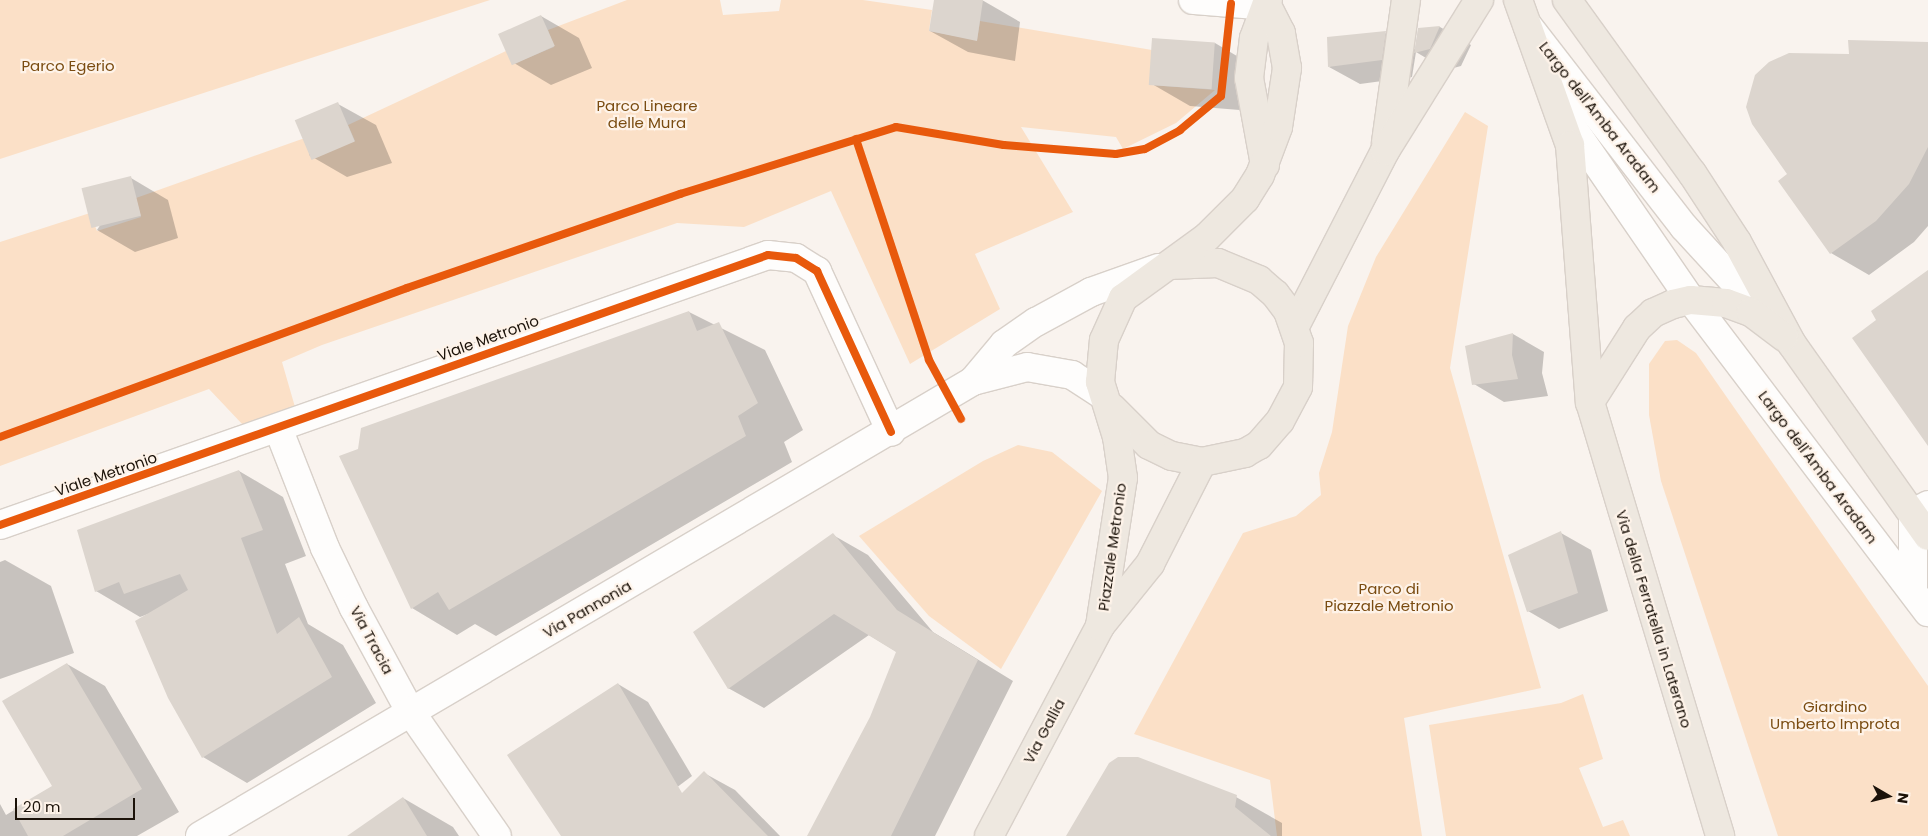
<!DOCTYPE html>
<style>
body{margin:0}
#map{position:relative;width:1928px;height:836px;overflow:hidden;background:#f9f3ee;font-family:Poppins,sans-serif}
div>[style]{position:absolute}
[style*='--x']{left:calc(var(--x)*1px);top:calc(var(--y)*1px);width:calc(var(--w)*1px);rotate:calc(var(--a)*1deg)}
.green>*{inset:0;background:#fbe0c7}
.shadow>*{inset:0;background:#0003}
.building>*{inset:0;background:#dcd5ce;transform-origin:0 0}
.roads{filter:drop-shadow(1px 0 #d8d0c9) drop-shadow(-1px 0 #d8d0c9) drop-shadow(0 1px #d8d0c9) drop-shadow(0 -1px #d8d0c9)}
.minor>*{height:28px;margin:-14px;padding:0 14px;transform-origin:14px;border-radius:14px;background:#fefdfc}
.major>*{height:28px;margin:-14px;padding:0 14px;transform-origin:14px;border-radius:14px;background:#eee8e0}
.cycleway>*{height:8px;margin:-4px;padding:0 4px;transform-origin:4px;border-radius:4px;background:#e8590c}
span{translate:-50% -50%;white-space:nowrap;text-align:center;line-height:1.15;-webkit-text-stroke:4.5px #fef3e9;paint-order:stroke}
.park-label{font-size:15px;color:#7a4c11}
.street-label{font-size:15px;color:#1b1209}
.north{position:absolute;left:1863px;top:771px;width:50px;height:50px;-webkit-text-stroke:4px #fef3e9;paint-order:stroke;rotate:98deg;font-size:14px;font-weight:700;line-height:20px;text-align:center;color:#1b1209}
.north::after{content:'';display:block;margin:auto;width:18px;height:22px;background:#1b1209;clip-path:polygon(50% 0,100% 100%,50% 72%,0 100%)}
.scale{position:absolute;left:15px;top:798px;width:120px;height:22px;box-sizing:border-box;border:2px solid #1b1209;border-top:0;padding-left:6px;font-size:15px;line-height:18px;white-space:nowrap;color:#1b1209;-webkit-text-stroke:4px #fef3e9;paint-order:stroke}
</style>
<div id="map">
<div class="green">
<i style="clip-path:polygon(0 0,490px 0,0 159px)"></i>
<i style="clip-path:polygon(627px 0,720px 0,723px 15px,779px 11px,781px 0,863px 0,932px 10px,929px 31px,977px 40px,980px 21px,1152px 50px,1151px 85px,1215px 90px,1176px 123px,1123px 149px,1116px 137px,1021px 127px,1073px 212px,975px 254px,1000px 309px,910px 364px,831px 191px,744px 227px,677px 223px,322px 345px,282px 362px,295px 407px,243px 425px,209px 389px,0 466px,0 242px,90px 213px,97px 231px,141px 217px,136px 198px,302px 139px,355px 141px,348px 125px,506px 51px,513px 64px,554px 47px,548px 30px)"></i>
<i style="clip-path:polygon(1465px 112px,1488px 126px,1450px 368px,1541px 688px,1404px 718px,1422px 836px,1277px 836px,1270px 780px,1134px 734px,1243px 533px,1296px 516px,1321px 495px,1319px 473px,1332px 432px,1348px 326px,1376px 257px)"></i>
<i style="clip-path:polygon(1677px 340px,1696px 353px,1928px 686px,1928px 836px,1778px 836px,1661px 481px,1649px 415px,1649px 364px,1665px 341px)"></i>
<i style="clip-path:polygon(1018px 445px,1052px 452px,1102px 491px,1001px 669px,929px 616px,859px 536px,983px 461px)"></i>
<i style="clip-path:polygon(1583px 694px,1603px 759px,1579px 768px,1603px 827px,1623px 820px,1630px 836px,1446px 836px,1429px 725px,1561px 703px)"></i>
</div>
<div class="shadow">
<i style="clip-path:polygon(935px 0,982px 0,1020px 22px,1015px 61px,968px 52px,930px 31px)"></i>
<i style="clip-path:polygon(541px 16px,579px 38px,592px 68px,551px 85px,514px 63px)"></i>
<i style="clip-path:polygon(1440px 27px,1471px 45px,1461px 66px,1446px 70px,1416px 52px,1412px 77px,1360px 84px,1329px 67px,1386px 33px,1416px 50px,1419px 29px)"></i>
<i style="clip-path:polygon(1215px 43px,1252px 65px,1252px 111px,1190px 106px,1152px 84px)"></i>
<i style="clip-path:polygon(1928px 44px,1928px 226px,1914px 242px,1869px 275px,1831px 253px,1779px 181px,1788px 175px,1850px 55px)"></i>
<i style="clip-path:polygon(338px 104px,376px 125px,392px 163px,347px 177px,309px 155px)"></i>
<i style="clip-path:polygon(131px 178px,168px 200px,178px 238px,135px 252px,97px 230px)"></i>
<i style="clip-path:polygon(689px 312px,765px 350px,803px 430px,784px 442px,792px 462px,496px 636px,475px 624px,457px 635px,412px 608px)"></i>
<i style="clip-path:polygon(1513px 334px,1544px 352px,1542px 373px,1548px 396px,1504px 402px,1474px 384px,1466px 347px)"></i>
<i style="clip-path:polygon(239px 471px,283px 497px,306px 556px,285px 564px,308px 624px,343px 645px,376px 703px,247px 783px,203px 757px,148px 614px,140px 617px,96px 591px)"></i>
<i style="clip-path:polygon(1561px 533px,1591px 550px,1608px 611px,1559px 629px,1528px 611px)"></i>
<i style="clip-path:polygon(833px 535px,868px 555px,933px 632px,1013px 681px,935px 836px,810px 836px,882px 709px,897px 652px,869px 635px,764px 708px,728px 688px)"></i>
<i style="clip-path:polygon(5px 560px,51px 586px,74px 653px,0 679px,0 562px)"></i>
<i style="clip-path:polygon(67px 664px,105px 686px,179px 812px,137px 836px,0 836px,0 804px,6px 815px,54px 786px)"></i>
<i style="clip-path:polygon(618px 684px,648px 702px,692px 776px,612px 836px,566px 836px)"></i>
<i style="clip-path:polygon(1127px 757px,1236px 797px,1282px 823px,1282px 836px,1067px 836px,1110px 764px)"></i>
<i style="clip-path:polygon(704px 773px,735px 790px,780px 836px,641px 836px)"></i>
<i style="clip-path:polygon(403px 798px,453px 827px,459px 836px,349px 836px)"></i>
</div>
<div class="building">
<i style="clip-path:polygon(934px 0,983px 0,977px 41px,929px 31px)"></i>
<i style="left:541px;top:15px;width:34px;height:47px;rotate:66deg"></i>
<i style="clip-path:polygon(1440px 26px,1430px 49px,1414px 53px,1418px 28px)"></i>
<i style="clip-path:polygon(1386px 31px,1382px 60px,1328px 67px,1327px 37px)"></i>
<i style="left:1152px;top:38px;width:63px;height:47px;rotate:4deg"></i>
<i style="clip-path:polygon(1848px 40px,1928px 42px,1928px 147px,1909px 184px,1876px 221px,1830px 254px,1778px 181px,1787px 174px,1752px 124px,1746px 107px,1755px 75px,1769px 62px,1789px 53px,1849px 54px)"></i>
<i style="left:338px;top:102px;width:43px;height:47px;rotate:67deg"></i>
<i style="left:131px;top:176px;width:41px;height:51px;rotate:76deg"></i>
<i style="clip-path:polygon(1928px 270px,1928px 446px,1852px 338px,1876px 320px,1871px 311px)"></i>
<i style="clip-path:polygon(689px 311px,697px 331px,719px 322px,758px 403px,738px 416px,746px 436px,449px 610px,438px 592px,411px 609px,339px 456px,358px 449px,361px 428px)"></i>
<i style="clip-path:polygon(1513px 333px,1512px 355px,1518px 379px,1472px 385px,1465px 346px)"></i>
<i style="clip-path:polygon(239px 470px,263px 530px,241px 538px,277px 634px,299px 617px,332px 677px,202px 758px,168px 698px,135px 621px,188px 590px,180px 574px,124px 594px,119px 582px,95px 592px,77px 530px)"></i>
<i style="clip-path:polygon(1561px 531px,1578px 593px,1527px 612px,1508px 555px)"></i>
<i style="clip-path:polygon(833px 533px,897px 610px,978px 660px,891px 836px,807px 836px,870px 717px,896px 652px,834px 614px,728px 689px,693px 632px)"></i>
<i style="clip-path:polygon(67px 663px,142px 789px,63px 836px,28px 836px,13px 809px,52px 786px,2px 701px)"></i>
<i style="clip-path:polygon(618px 683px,682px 793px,704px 771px,768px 836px,561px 836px,507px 755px)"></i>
<i style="clip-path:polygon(1118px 757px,1138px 757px,1237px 795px,1235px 807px,1271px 836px,1066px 836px,1109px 763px)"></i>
<i style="clip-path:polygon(403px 797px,427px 836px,347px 836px)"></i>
</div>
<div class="roads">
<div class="minor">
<i style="--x:1193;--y:0;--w:74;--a:4.6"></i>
<i style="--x:1528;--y:26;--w:254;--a:52.2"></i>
<i style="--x:1684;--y:227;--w:127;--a:47.5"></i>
<i style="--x:1561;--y:111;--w:229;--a:55.5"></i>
<i style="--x:1691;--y:300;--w:392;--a:52.8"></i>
<i style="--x:973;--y:381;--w:48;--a:-50"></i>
<i style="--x:1004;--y:344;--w:39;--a:-35"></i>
<i style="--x:1036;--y:322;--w:63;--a:-28.6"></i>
<i style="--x:1091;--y:292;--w:71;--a:-19.7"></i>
<i style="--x:278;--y:428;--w:129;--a:68.6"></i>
<i style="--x:325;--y:548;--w:67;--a:64.2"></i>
<i style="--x:354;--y:608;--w:117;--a:61.5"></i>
<i style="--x:410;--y:711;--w:152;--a:55.2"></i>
<i style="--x:0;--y:525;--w:814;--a:-19.37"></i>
<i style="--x:768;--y:255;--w:28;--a:6"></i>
<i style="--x:796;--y:258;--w:25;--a:32"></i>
<i style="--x:817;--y:271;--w:177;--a:65.3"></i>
<i style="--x:1913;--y:591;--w:78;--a:-90"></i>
<i style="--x:1913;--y:513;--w:17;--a:-28"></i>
<i style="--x:200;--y:836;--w:897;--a:-30.48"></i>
<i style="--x:973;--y:381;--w:56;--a:-14.5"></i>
<i style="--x:1027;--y:367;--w:46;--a:10.1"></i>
<i style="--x:1072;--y:375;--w:38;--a:33"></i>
</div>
<div class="major">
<i style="--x:1518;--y:0;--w:154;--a:70.3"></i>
<i style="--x:1570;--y:145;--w:258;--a:85.6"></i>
<i style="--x:1590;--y:402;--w:453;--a:73.3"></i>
<i style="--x:1567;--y:0;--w:213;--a:54.2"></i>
<i style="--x:1692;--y:173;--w:82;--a:56.9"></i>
<i style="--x:1737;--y:242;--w:116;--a:61.7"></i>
<i style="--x:1792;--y:344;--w:235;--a:54.7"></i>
<i style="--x:1386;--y:142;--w:143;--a:-82"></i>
<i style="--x:1265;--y:165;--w:88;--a:-100.4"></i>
<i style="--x:1249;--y:78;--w:40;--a:-82.9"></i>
<i style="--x:1254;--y:38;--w:40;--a:-69.8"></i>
<i style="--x:1295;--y:326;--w:197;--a:-62.8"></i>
<i style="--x:1385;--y:151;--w:178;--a:-58.1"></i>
<i style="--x:1590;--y:402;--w:88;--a:-57.6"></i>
<i style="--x:1637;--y:328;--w:22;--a:-43"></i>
<i style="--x:1653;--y:313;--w:22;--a:-24"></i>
<i style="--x:1673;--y:304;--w:18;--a:-13"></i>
<i style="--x:1691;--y:300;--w:35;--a:5"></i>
<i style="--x:1726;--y:303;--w:27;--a:20"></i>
<i style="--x:1751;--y:312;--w:41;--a:37.1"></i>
<i style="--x:1112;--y:408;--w:52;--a:45"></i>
<i style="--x:1149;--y:445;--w:25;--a:26"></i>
<i style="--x:1172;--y:456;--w:31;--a:11"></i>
<i style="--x:1202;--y:462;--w:44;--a:-11.8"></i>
<i style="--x:1245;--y:453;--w:16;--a:-30"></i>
<i style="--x:1259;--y:445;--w:32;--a:-49"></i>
<i style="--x:1280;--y:421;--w:38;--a:-62"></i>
<i style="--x:1298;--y:387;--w:44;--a:-88.7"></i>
<i style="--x:1299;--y:343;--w:34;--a:-109"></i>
<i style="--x:1288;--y:311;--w:21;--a:-127"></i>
<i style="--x:1275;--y:294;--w:21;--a:-139"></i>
<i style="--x:1259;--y:280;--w:44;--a:-157.5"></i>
<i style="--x:1218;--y:263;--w:49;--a:177.7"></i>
<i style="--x:1100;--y:626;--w:150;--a:-81.2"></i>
<i style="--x:1123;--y:478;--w:41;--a:-98.3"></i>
<i style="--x:1117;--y:437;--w:58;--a:-107.2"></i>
<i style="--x:1100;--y:382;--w:42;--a:-84.6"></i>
<i style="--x:1104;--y:340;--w:46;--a:-65.7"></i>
<i style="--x:1123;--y:298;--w:104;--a:-36"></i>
<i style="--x:1207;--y:237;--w:54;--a:-45"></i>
<i style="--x:1245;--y:199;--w:28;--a:-58"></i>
<i style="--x:1260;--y:175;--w:51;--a:-69.4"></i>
<i style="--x:1278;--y:127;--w:60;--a:-81.3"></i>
<i style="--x:1287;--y:68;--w:36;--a:-100"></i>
<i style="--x:1281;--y:33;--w:30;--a:-117"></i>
<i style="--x:989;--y:836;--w:238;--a:-62.1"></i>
<i style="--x:1100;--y:626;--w:80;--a:-51.1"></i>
<i style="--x:1150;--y:564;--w:114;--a:-63"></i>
</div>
</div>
<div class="cycleway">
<i style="--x:856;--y:139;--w:233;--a:71.7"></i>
<i style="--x:929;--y:360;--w:67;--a:61.5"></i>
<i style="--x:0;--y:437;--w:433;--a:-20.1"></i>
<i style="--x:407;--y:288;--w:289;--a:-19"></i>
<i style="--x:680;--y:194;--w:226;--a:-17.2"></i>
<i style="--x:896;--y:127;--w:109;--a:9.5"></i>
<i style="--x:1004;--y:145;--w:112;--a:4.6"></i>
<i style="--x:1116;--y:154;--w:29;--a:-10"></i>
<i style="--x:1145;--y:149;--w:40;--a:-28"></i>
<i style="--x:1180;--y:130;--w:53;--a:-39.7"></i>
<i style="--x:1221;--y:96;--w:93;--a:-83.8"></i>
<i style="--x:0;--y:525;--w:814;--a:-19.37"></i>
<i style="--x:768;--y:255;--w:28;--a:6"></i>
<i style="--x:796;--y:258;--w:25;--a:32"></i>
<i style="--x:817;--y:271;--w:177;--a:65.3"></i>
</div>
<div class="park-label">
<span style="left:68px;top:66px">Parco Egerio</span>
<span style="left:647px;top:114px">Parco Lineare<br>delle Mura</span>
<span style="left:1389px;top:597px">Parco di<br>Piazzale Metronio</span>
<span style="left:1835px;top:715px">Giardino<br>Umberto Improta</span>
</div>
<div class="street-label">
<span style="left:1600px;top:117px;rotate:52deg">Largo dell'Amba Aradam</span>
<span style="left:488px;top:338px;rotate:-20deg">Viale Metronio</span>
<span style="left:1818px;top:467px;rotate:53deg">Largo dell'Amba Aradam</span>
<span style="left:106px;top:474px;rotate:-19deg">Viale Metronio</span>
<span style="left:1112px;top:547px;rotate:-82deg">Piazzale Metronio</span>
<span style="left:587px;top:609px;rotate:-30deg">Via Pannonia</span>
<span style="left:1654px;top:619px;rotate:73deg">Via della Ferratella in Laterano</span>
<span style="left:372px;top:640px;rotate:62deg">Via Tracia</span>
<span style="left:1044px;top:731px;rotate:-62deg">Via Gallia</span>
</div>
<div class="north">N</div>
<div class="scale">20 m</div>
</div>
